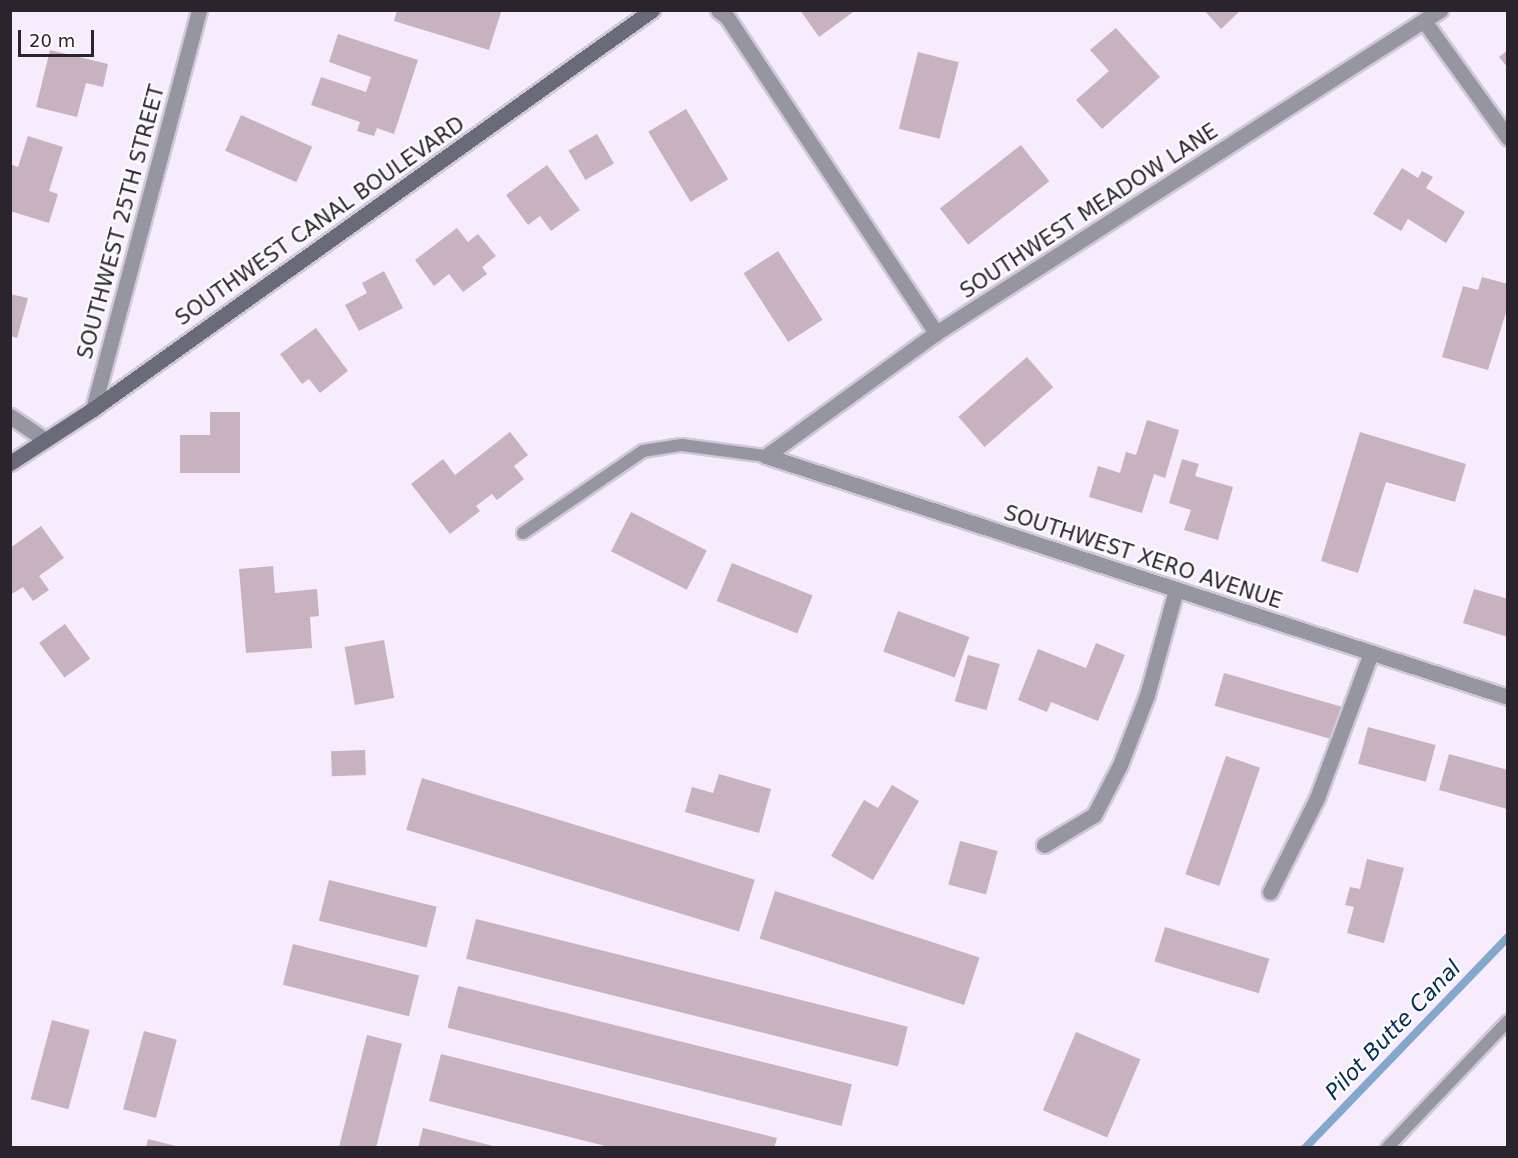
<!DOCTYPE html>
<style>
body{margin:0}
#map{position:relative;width:1518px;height:1158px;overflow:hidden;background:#f6ecfd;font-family:"DejaVu Sans",sans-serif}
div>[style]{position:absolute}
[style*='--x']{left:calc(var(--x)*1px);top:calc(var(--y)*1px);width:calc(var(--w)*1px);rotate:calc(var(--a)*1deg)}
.stream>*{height:8px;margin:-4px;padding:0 4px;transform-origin:4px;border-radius:4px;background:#85a7ce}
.building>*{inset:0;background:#c9b2bf;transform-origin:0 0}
.roads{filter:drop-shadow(2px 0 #d1c8d8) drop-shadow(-2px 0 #d1c8d8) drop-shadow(0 2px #d1c8d8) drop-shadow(0 -2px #d1c8d8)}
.lane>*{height:12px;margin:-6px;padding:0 6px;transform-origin:6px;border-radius:6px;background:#9596a0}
.street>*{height:15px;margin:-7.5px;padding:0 7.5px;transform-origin:7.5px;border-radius:7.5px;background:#9596a0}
.secondary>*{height:15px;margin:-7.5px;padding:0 7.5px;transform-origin:7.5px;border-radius:7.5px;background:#6a6b79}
span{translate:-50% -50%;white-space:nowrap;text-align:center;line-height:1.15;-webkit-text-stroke:4.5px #fdfdfd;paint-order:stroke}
.street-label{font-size:21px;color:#2a252d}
.water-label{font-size:22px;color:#052c51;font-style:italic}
.frame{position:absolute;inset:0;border:12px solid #2a252d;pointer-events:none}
.scale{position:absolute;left:18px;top:30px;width:76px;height:27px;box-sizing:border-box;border:3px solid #2a252d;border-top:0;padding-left:8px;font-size:18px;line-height:21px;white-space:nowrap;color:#2a252d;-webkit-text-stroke:4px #fdfdfd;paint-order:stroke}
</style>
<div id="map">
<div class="stream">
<i style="--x:1305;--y:1148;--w:293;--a:-46.1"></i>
</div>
<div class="building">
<i style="clip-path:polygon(397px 10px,496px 10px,501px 12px,489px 50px,394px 21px)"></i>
<i style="clip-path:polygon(800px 10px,856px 10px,819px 37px)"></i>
<i style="clip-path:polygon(1204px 10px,1241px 10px,1221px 29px)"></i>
<i style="clip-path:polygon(1116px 28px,1160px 77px,1102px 129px,1076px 100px,1109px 71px,1090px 50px)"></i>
<i style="clip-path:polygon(338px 34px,418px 60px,394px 134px,377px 128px,374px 136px,357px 131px,360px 122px,311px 105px,321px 77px,366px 92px,371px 77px,329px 62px)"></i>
<i style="clip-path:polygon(50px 50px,108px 64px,103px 87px,86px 83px,77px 117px,36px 107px)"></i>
<i style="clip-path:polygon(1508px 50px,1508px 68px,1499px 57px)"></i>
<i style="left:918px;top:52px;width:42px;height:79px;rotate:14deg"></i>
<i style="left:686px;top:109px;width:82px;height:44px;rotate:59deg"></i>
<i style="left:241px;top:115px;width:78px;height:39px;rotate:24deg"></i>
<i style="left:597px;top:134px;width:34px;height:33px;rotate:60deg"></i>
<i style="clip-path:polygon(28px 136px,63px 147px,49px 191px,58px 194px,49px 223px,10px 211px,10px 164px,18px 167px)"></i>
<i style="left:1021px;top:145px;width:46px;height:103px;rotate:52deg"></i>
<i style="clip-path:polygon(547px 165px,580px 210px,551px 231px,540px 216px,528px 225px,506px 195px)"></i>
<i style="clip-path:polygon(1402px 168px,1418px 178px,1422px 171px,1433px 177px,1426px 188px,1465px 212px,1446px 243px,1408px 219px,1401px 231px,1373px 214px)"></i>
<i style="clip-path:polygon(457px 228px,468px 242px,478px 234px,496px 256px,482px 267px,487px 274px,463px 292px,449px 274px,434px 286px,415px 260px)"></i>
<i style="left:778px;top:251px;width:82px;height:41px;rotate:57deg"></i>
<i style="clip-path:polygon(384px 271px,403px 308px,359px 331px,345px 305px,367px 293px,362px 283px)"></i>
<i style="clip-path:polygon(1482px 277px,1508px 284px,1508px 306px,1488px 370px,1442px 357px,1463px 286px,1478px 290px)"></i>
<i style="clip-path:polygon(10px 294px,28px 298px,17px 338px,10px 336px)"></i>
<i style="clip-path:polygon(316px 328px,348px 371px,320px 393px,309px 379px,302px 384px,280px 354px)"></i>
<i style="left:1027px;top:357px;width:40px;height:91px;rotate:49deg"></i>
<i style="clip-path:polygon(210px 412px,240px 412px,240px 473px,180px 473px,180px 435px,210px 435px)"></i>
<i style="clip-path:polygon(1147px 420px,1179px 430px,1165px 478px,1154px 474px,1142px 513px,1089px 497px,1098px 466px,1120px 473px,1126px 452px,1136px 455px)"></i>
<i style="clip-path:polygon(510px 432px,528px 455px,514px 466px,524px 479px,497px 500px,492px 494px,476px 506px,480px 511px,450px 534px,411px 484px,443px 459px,455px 475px)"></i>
<i style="clip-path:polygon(1360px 432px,1466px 464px,1455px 502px,1386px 482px,1358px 573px,1321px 561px)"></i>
<i style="clip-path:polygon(1182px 459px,1199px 464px,1195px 476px,1233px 487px,1218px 540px,1184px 530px,1191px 510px,1169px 503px)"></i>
<i style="left:631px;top:512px;width:85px;height:44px;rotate:27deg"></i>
<i style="clip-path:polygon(41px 526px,64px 558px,39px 576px,49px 590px,33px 601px,23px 587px,10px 595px,10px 548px)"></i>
<i style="left:732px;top:563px;width:87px;height:41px;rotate:22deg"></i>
<i style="clip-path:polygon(273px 566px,275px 593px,317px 589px,319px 616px,310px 617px,312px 648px,246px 653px,239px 569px)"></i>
<i style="clip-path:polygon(1474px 589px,1508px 599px,1508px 637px,1463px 623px)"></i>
<i style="left:898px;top:611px;width:76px;height:43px;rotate:20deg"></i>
<i style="left:65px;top:624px;width:43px;height:32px;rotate:54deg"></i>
<i style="left:384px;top:640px;width:59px;height:40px;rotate:80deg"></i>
<i style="clip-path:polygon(1096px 643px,1125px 655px,1098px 721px,1051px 702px,1047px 712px,1018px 700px,1038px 649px,1086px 668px)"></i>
<i style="left:968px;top:655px;width:33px;height:48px;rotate:16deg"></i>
<i style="left:1224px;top:673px;width:128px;height:34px;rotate:16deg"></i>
<i style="left:1368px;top:727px;width:70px;height:38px;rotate:15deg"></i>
<i style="left:365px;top:750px;width:25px;height:34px;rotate:88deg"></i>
<i style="clip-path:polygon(1449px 754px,1508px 770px,1507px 809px,1439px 790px)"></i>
<i style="left:1226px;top:756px;width:36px;height:125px;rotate:19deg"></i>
<i style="clip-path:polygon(719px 774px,771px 789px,759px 833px,685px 812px,692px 787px,713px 793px)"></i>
<i style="left:422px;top:778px;width:348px;height:54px;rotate:17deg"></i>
<i style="clip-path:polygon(892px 785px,919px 801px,873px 880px,831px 856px,864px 800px,878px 808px)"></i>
<i style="left:960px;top:841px;width:39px;height:45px;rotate:15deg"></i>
<i style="clip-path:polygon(1367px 859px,1404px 868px,1384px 943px,1347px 933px,1354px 907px,1345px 905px,1350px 887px,1360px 889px)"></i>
<i style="left:329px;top:880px;width:111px;height:42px;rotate:14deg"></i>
<i style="left:775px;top:891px;width:215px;height:50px;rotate:18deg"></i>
<i style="left:476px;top:919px;width:445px;height:41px;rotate:14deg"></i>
<i style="left:1165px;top:927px;width:109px;height:36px;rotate:17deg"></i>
<i style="left:293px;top:944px;width:130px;height:42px;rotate:14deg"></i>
<i style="left:458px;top:986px;width:406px;height:43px;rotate:14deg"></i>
<i style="left:52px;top:1020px;width:39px;height:82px;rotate:15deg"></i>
<i style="left:144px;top:1031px;width:34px;height:81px;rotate:15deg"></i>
<i style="left:1076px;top:1032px;width:70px;height:85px;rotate:23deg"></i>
<i style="left:367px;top:1035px;width:36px;height:117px;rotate:14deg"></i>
<i style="clip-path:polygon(441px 1054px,777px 1138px,774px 1148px,613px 1148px,429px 1101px)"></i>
<i style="clip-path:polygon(423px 1128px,497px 1147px,497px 1148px,418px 1148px)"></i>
<i style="clip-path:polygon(148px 1139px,180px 1147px,179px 1148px,146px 1148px)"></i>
</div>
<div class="roads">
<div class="lane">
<i style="--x:523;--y:533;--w:145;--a:-34.3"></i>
<i style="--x:643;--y:451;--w:39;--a:-9"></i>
<i style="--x:682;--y:445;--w:85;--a:7.5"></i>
<i style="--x:1387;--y:1148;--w:175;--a:-46.4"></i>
</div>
<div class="street">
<i style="--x:718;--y:10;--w:11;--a:38"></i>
<i style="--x:727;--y:17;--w:379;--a:56.5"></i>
<i style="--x:1424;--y:21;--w:144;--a:54.3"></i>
<i style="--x:93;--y:409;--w:413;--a:-75.1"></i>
<i style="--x:10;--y:416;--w:41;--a:34.1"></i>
<i style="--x:766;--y:456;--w:210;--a:-35.9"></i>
<i style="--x:936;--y:333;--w:599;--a:-32.65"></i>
<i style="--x:766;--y:456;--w:780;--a:17.99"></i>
<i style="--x:1044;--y:845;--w:58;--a:-31"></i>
<i style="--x:1094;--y:815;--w:56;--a:-62.5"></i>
<i style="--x:1120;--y:765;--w:75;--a:-68.9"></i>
<i style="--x:1147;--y:695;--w:109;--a:-74.6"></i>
<i style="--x:1270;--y:892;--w:105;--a:-63.4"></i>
<i style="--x:1317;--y:798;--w:155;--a:-69.6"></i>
</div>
<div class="secondary">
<i style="--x:10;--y:463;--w:99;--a:-33"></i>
<i style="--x:93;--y:409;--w:687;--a:-35.52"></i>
</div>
</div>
<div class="street-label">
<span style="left:1089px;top:211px;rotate:-33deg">SOUTHWEST MEADOW LANE</span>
<span style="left:320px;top:221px;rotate:-35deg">SOUTHWEST CANAL BOULEVARD</span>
<span style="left:121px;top:222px;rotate:-75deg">SOUTHWEST 25TH STREET</span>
<span style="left:1143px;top:557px;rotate:18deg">SOUTHWEST XERO AVENUE</span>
</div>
<div class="water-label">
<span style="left:1393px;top:1030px;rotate:-46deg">Pilot Butte Canal</span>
</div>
<div class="frame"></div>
<div class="scale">20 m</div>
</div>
